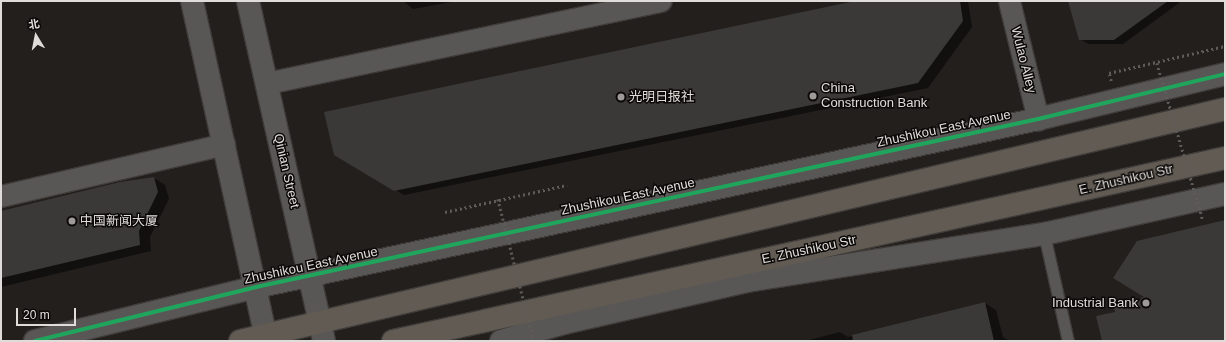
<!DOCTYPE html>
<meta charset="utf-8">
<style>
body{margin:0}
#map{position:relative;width:1226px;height:342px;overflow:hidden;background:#221f1c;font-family:Arial,"Noto Sans SC",sans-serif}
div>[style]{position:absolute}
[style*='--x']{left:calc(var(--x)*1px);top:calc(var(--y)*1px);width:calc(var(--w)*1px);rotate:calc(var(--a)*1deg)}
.shadow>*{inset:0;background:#0007}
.building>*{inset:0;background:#3b3937}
.path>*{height:2.5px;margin-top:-1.25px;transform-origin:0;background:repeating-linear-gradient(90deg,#5e5b58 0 2px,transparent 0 5px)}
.roads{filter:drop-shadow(1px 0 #3e3b39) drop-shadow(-1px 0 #3e3b39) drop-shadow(0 1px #3e3b39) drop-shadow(0 -1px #3e3b39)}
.lane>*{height:11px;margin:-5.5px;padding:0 5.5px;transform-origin:5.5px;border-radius:5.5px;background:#595755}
.street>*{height:21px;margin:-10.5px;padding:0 10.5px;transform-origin:10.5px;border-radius:10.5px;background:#595755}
.secondary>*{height:22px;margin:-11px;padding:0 11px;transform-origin:11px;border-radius:11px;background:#595755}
.primary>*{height:22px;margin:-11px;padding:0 11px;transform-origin:11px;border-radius:11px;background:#615b53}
.path-bridge>*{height:2.5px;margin-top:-1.25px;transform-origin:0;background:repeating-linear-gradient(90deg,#5e5b58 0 2px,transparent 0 5px)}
.cycleway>*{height:4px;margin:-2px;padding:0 2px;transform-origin:2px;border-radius:2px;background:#20a55d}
.dots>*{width:11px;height:11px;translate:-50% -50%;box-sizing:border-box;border:2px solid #0b0907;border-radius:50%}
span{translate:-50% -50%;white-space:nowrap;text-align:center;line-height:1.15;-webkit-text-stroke:3px #0b0907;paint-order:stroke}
.street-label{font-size:13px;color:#e0dcd9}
.poi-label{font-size:13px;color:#e0dcd9}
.left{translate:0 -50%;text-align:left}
.right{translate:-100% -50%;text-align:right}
.frame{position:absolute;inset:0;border:2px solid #e0dcd9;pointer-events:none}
.north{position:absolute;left:16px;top:16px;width:40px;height:40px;-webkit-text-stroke:3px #0b0907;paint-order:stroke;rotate:350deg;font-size:11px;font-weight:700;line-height:16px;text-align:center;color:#e0dcd9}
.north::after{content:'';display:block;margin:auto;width:14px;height:18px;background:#e0dcd9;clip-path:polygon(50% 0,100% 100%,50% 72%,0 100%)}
.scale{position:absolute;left:16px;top:308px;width:60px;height:18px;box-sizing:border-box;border:2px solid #e0dcd9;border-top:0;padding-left:5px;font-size:12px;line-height:14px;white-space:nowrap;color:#e0dcd9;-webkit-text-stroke:3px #0b0907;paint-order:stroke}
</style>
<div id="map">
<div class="shadow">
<i style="clip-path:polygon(403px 1px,457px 1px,413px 9px)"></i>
<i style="clip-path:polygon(860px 1px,968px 1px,972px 27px,928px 88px,404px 195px,335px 154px)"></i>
<i style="clip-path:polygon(1069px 1px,1178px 1px,1179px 3px,1123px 44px,1088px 44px,1080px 39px)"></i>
<i style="clip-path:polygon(154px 178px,165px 185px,169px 199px,150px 237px,151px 251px,1px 287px,1px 212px)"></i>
<i style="clip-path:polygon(985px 303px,996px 310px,1003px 337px,1010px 341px,805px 341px,840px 332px,848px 337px)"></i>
</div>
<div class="building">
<i style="clip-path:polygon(855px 1px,960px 1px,963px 21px,918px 83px,394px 191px,334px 155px,324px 112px)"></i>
<i style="clip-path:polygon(1068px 1px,1168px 1px,1114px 40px,1079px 40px)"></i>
<i style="clip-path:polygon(154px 177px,158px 192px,139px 231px,140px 245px,1px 278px,1px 211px,120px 182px)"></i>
<i style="clip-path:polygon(1225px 220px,1225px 341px,1102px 341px,1096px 316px,1115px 312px,1113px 305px,1144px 297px,1113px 278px,1137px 241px)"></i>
<i style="clip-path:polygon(985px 302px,994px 341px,853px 341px,852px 335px)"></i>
</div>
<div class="path">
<i style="--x:1111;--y:81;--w:8;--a:-104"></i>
<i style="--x:1109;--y:73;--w:119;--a:-13.1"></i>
<i style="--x:445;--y:212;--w:125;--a:-12.5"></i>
</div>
<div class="roads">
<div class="lane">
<i style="--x:1044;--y:234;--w:110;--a:77.4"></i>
</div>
<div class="street">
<i style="--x:1009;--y:1;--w:122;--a:76.2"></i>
<i style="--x:267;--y:83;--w:402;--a:-11.8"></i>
<i style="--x:1;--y:196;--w:229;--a:-13.1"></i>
</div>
<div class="secondary">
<i style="--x:192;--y:1;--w:348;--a:77.6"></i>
<i style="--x:248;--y:1;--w:348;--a:77.4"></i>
<i style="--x:35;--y:341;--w:228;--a:-13.7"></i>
<i style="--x:256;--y:287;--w:800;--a:-12.12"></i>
<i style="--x:1038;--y:119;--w:192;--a:-13.5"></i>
<i style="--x:501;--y:341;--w:66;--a:-15.9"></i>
<i style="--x:564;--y:323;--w:188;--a:-12.9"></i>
<i style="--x:747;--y:281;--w:301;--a:-9"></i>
<i style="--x:1044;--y:234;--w:185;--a:-12.5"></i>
</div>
<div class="primary">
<i style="--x:240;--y:341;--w:1012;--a:-13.25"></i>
<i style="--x:393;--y:341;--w:852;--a:-12.4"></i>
</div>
</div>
<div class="path-bridge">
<i style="--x:1157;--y:63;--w:164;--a:73.7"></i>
<i style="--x:498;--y:199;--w:146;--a:75.8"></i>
</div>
<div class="cycleway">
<i style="--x:35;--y:341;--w:228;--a:-13.7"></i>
<i style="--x:256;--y:287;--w:800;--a:-12.12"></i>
<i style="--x:1038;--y:119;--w:192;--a:-13.5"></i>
</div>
<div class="dots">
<i style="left:813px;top:96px;background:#9e9a97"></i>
<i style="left:621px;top:97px;background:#9e9a97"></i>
<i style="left:72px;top:221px;background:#9e9a97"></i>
<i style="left:1146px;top:303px;background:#9e9a97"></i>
</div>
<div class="street-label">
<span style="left:1023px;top:60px;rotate:76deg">Wulao Alley</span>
<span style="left:944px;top:129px;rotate:-12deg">Zhushikou East Avenue</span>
<span style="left:286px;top:171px;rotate:77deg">Qinian Street</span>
<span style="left:1126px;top:180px;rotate:-13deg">E. Zhushikou Str</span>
<span style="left:628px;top:197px;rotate:-12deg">Zhushikou East Avenue</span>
<span style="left:809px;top:250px;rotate:-12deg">E. Zhushikou Str</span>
<span style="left:311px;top:266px;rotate:-12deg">Zhushikou East Avenue</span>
</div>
<div class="poi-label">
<span class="left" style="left:821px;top:96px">China<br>Construction Bank</span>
<span class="left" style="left:629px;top:97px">光明日报社</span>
<span class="left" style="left:80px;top:221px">中国新闻大厦</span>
<span class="right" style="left:1138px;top:303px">Industrial Bank</span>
</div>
<div class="frame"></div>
<div class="north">北</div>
<div class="scale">20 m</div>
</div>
